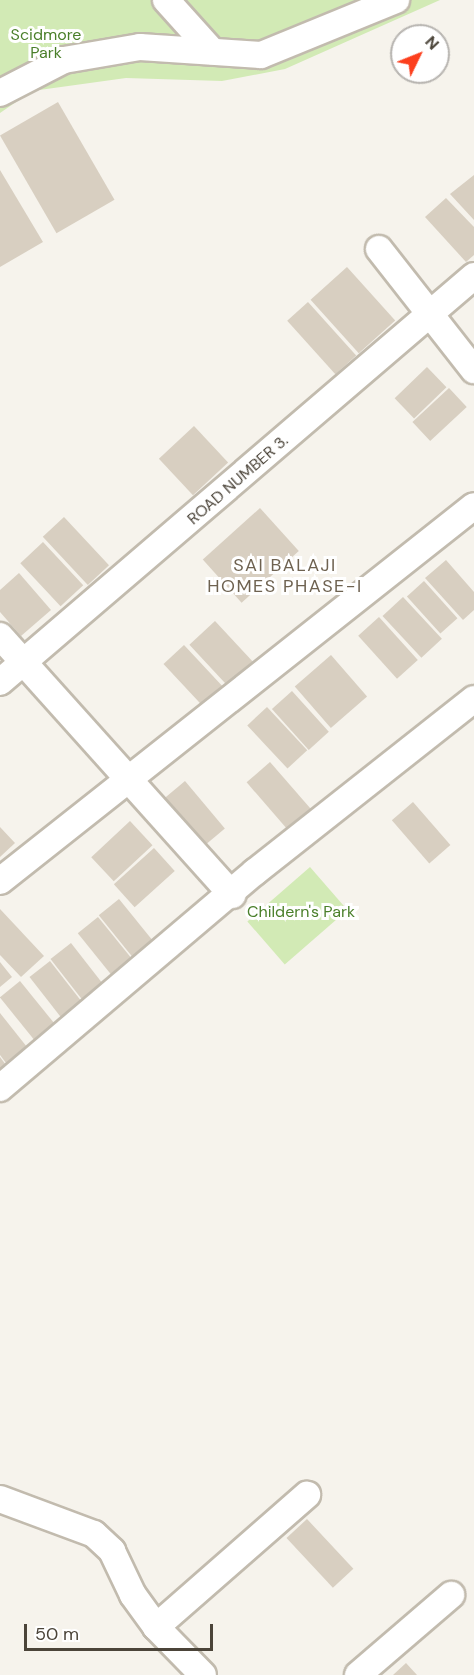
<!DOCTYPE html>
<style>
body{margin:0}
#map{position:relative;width:474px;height:1675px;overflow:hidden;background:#f6f3ec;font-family:"DM Sans",sans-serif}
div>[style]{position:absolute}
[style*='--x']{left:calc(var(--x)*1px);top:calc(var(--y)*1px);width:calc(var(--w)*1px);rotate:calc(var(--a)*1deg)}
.green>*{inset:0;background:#d2eab5;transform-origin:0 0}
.building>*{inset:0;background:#d8cfc1;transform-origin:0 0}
.roads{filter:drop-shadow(2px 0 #c2bbae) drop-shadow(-2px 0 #c2bbae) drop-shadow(0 2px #c2bbae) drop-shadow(0 -2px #c2bbae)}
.minor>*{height:26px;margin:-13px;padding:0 13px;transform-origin:13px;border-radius:13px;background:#fff}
span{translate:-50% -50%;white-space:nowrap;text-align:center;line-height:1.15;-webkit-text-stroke:6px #fff;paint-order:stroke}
.park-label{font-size:16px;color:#4a7f2a}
.street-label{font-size:16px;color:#4b4439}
.neighbourhood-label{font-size:18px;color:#6e6250;letter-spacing:1.5px}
.north{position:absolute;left:390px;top:24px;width:60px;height:60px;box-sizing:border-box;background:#fff;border:2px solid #b7b4b0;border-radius:50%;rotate:47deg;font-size:16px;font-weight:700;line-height:24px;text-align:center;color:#4b4439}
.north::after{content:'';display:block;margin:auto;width:21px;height:27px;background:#fc3f1d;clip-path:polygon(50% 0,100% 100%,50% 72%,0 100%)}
.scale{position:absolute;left:24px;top:1624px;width:189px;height:27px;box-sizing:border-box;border:3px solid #4b4439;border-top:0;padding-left:8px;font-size:18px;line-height:21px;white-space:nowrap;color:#4b4439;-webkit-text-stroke:4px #fff;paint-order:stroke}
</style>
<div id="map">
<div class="green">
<i style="clip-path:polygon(0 0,440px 0,285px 69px,222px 81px,126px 78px,32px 91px,0 113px)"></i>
<i style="left:310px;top:867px;width:57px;height:83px;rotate:49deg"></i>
</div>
<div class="building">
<i style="left:58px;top:102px;width:113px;height:67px;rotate:60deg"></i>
<i style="clip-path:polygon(0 170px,43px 242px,0 267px)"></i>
<i style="clip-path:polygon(474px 175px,474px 220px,450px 194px)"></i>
<i style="clip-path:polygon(446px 198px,474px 227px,474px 255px,466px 262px,425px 217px)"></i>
<i style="left:347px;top:267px;width:72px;height:49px;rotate:48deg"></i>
<i style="left:308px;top:302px;width:72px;height:28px;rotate:48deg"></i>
<i style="left:427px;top:367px;width:28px;height:45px;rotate:46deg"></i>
<i style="left:449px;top:388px;width:26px;height:50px;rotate:47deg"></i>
<i style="left:194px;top:426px;width:50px;height:48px;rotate:47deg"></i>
<i style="left:260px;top:508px;width:58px;height:77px;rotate:48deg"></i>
<i style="left:64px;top:517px;width:66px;height:29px;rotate:47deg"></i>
<i style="left:43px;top:542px;width:59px;height:31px;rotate:47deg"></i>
<i style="clip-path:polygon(446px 560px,474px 592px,474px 610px,463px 620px,425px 578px)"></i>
<i style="clip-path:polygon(19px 573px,51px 610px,21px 636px,0 612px,0 590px)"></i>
<i style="left:424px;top:581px;width:50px;height:23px;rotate:48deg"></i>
<i style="left:403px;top:597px;width:57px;height:28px;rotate:47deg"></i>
<i style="left:379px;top:617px;width:58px;height:28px;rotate:48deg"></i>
<i style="left:215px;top:621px;width:60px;height:35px;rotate:47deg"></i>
<i style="left:184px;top:645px;width:66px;height:28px;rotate:47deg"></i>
<i style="left:331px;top:655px;width:55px;height:48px;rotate:49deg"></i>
<i style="left:292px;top:691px;width:55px;height:27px;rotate:48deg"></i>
<i style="left:267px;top:707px;width:59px;height:27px;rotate:47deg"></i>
<i style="left:270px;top:762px;width:65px;height:31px;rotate:49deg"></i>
<i style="left:185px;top:781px;width:62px;height:35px;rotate:50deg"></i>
<i style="left:413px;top:802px;width:57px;height:28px;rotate:49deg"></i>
<i style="left:130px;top:821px;width:33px;height:53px;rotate:47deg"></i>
<i style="clip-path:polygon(0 827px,15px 843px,0 857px)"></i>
<i style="left:154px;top:848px;width:31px;height:54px;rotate:48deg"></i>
<i style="left:119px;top:899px;width:58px;height:26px;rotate:51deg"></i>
<i style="clip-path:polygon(0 909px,44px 956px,21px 977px,0 955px)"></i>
<i style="left:98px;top:917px;width:58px;height:26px;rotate:51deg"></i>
<i style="left:71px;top:943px;width:57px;height:26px;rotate:52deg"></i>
<i style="left:50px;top:961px;width:57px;height:26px;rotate:52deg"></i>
<i style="clip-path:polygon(0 962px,12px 977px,0 987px)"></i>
<i style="left:20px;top:981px;width:58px;height:26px;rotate:51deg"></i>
<i style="clip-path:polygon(0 1013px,27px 1047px,6px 1063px,0 1055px)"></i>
<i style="clip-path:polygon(0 1057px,6px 1065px,0 1070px)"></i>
<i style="left:307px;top:1519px;width:68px;height:28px;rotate:47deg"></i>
<i style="clip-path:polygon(406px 1663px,417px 1675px,393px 1675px)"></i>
</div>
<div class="roads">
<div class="minor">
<i style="--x:166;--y:0;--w:69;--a:48"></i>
<i style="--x:0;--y:93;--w:72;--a:-27.3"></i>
<i style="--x:64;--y:60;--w:77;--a:-9.7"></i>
<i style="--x:140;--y:47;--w:121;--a:3.8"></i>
<i style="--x:261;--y:55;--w:146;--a:-22.2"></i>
<i style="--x:379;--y:249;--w:154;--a:51.9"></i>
<i style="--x:0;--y:636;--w:348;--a:48.1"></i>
<i style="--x:0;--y:682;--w:624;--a:-40.58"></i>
<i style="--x:0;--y:881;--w:604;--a:-38.35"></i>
<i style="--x:0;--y:1088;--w:334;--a:-40.3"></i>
<i style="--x:255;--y:872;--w:279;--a:-38.3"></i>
<i style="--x:0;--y:1499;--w:100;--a:20.4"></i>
<i style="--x:94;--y:1534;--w:25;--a:43"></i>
<i style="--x:112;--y:1551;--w:49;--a:64.5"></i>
<i style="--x:133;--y:1595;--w:39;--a:54"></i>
<i style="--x:156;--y:1627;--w:67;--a:45.6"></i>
<i style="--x:156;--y:1627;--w:201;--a:-41.2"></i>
<i style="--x:358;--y:1675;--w:123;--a:-40.7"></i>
</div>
</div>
<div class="park-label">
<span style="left:46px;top:44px">Scidmore<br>Park</span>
<span style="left:301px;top:912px">Childern's Park</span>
</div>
<div class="street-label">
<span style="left:238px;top:480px;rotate:-41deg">ROAD NUMBER 3.</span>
</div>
<div class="neighbourhood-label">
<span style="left:285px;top:576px">SAI BALAJI<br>HOMES PHASE-I</span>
</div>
<div class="north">N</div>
<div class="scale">50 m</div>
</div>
